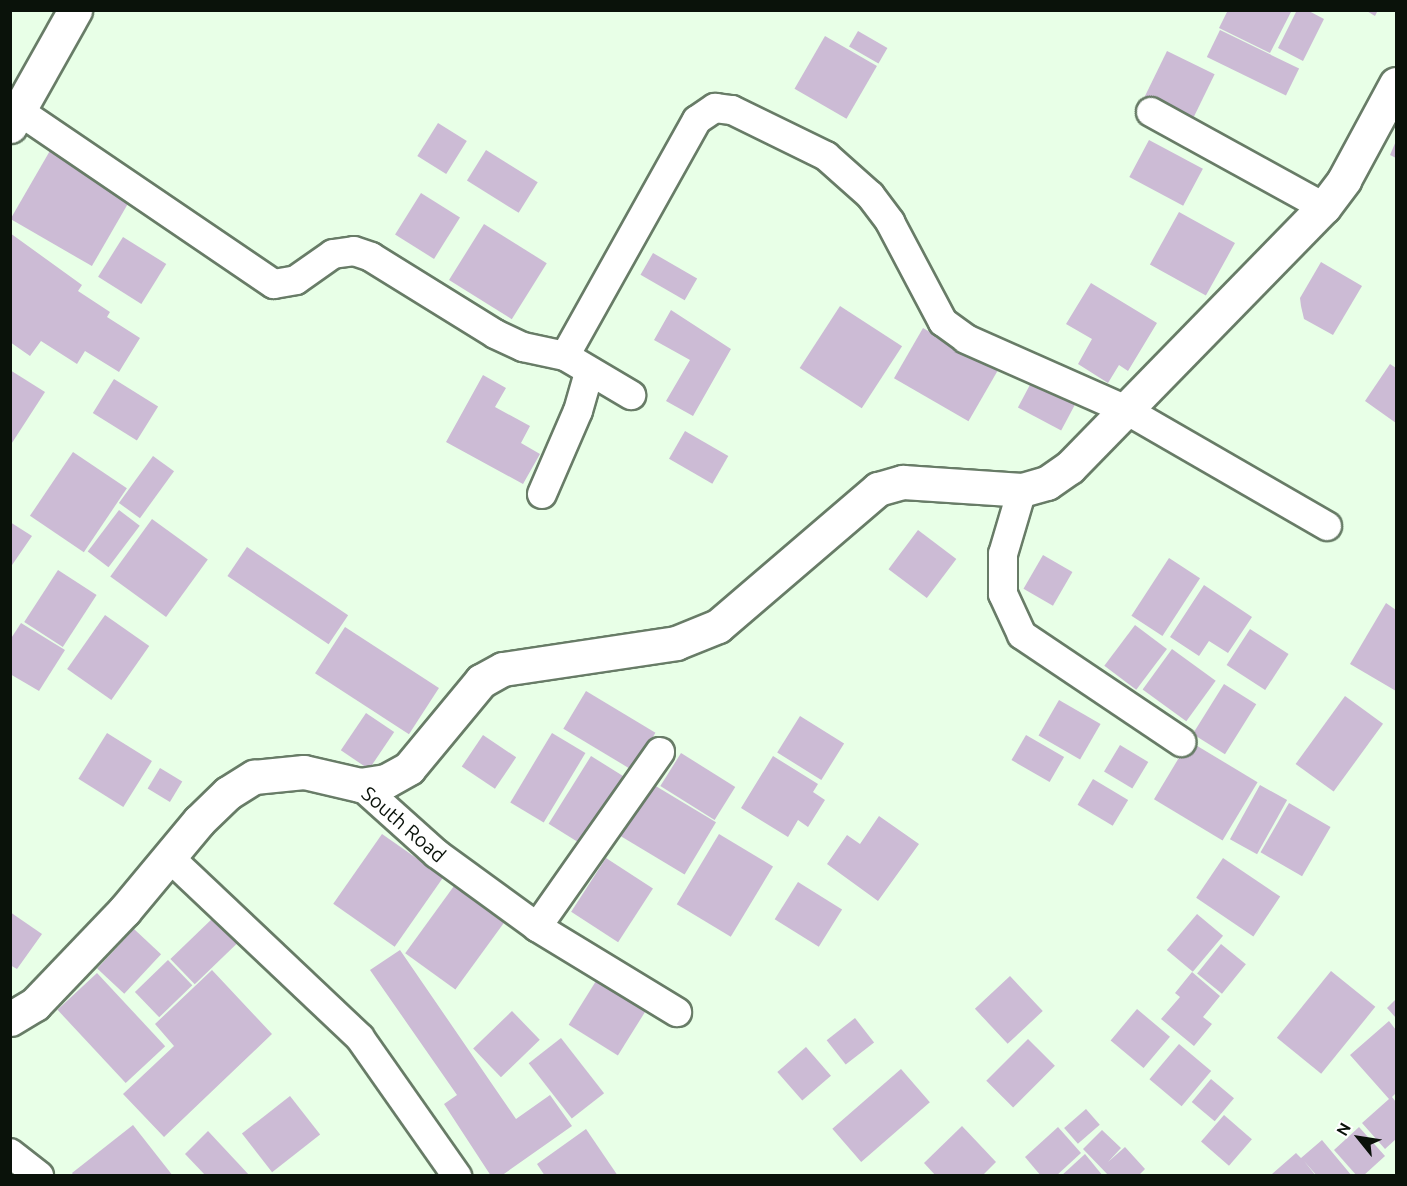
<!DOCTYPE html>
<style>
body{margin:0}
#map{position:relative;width:1407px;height:1186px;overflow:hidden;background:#e8ffe7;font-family:Ubuntu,sans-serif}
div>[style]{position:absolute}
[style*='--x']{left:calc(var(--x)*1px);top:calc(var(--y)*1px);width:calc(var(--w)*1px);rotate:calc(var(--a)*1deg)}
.building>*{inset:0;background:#ccbbd5;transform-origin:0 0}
.roads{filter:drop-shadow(2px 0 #687c67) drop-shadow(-2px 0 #687c67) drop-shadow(0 2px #687c67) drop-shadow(0 -2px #687c67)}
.street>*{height:28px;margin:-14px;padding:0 14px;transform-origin:14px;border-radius:14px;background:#fff}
.secondary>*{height:33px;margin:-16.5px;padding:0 16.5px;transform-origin:16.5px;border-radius:16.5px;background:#fff}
span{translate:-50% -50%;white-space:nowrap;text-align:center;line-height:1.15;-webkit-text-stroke:5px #fff;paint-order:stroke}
.street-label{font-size:20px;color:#0a120a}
.frame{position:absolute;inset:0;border:12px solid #0a120a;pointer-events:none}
.north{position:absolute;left:1329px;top:1108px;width:60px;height:60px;-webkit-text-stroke:4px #fff;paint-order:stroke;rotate:300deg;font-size:16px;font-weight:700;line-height:24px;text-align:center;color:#0a120a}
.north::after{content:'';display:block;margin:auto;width:21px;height:27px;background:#0a120a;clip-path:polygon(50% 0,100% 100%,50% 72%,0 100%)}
</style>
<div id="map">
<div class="building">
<i style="clip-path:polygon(1228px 10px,1292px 10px,1270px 53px,1219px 28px)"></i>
<i style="clip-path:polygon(1297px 10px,1307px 10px,1324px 19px,1303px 61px,1278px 48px)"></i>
<i style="clip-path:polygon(1365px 10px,1378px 10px,1375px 16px)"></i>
<i style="left:1220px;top:30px;width:88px;height:30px;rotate:26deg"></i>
<i style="left:858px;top:31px;width:34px;height:18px;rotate:30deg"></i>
<i style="left:825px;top:36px;width:60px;height:61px;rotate:30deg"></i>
<i style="left:1167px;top:51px;width:53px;height:56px;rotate:26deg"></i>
<i style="left:438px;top:123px;width:34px;height:39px;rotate:32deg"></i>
<i style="left:1149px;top:140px;width:61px;height:42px;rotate:28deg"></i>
<i style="clip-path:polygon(1396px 141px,1396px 158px,1390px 155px)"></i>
<i style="left:55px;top:142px;width:94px;height:89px;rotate:30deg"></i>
<i style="left:486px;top:150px;width:61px;height:36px;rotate:32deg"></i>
<i style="left:421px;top:193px;width:46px;height:49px;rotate:32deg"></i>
<i style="left:1179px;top:212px;width:64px;height:60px;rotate:29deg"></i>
<i style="left:484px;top:224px;width:74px;height:66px;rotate:32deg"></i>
<i style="clip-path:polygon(10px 233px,82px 285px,78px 291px,110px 312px,107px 317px,140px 338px,119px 372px,85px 351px,77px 364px,41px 341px,30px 356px,10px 342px)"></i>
<i style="left:123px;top:237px;width:51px;height:47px;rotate:32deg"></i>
<i style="left:653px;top:253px;width:51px;height:25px;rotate:30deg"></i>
<i style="clip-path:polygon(1321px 262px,1362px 286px,1333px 335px,1304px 319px,1301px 306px,1300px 298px)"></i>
<i style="clip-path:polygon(1091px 283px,1157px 323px,1128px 371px,1119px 365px,1108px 383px,1078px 364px,1092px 339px,1066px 324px)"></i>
<i style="left:840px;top:306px;width:74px;height:74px;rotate:33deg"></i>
<i style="clip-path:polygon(671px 310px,731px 349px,693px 416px,666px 401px,690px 360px,654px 340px)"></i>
<i style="left:923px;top:328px;width:86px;height:58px;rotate:30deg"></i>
<i style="clip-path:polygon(1390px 364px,1396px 368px,1396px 423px,1365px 401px)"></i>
<i style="clip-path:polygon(10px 370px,45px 392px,10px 446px)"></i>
<i style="clip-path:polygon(483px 375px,506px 388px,495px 407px,530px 426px,521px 443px,540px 454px,523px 484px,446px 442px)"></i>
<i style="left:114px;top:379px;width:52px;height:40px;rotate:32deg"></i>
<i style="left:1032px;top:381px;width:49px;height:30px;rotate:28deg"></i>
<i style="left:685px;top:431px;width:50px;height:32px;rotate:30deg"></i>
<i style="left:73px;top:452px;width:65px;height:77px;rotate:34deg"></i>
<i style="left:153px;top:456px;width:26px;height:58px;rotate:36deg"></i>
<i style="left:119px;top:510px;width:26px;height:52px;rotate:37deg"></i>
<i style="left:152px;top:519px;width:69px;height:71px;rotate:36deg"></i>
<i style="clip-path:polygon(10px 522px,32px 536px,10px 568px)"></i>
<i style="left:918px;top:530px;width:48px;height:49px;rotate:37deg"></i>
<i style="left:247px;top:547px;width:122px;height:35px;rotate:34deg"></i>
<i style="left:1043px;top:555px;width:34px;height:39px;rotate:30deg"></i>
<i style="left:1169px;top:558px;width:37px;height:69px;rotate:33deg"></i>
<i style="left:58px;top:570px;width:46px;height:62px;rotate:33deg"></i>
<i style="clip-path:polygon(1204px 585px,1252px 617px,1228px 653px,1209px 641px,1199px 656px,1170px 637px)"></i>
<i style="clip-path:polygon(1386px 603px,1396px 610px,1396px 691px,1350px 664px)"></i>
<i style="left:105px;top:615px;width:54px;height:66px;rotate:35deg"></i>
<i style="clip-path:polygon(21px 623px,65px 650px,39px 691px,10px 674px,10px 640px)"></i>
<i style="left:1135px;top:625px;width:40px;height:51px;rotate:37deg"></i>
<i style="left:345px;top:627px;width:112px;height:55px;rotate:33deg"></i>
<i style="left:1250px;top:629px;width:46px;height:43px;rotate:33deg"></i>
<i style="left:1172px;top:649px;width:54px;height:50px;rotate:36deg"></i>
<i style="left:1224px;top:684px;width:38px;height:59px;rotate:32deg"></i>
<i style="left:586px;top:691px;width:81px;height:44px;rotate:31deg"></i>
<i style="left:1345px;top:696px;width:47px;height:84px;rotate:36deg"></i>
<i style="left:1059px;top:700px;width:48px;height:41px;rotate:30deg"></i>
<i style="left:366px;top:713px;width:34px;height:45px;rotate:34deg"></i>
<i style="left:800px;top:716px;width:52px;height:43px;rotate:32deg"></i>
<i style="left:107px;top:733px;width:53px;height:54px;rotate:32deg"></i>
<i style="left:552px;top:733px;width:39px;height:81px;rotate:31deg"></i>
<i style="left:483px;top:735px;width:40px;height:38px;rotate:34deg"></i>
<i style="left:1026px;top:735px;width:44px;height:29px;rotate:30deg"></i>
<i style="left:1189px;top:741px;width:80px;height:68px;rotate:31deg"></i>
<i style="left:1120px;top:745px;width:33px;height:31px;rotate:31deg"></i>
<i style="left:681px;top:753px;width:64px;height:39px;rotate:32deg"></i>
<i style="left:591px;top:756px;width:51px;height:80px;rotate:32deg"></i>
<i style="clip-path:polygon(773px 756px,818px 784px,813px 792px,825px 800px,808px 827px,798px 820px,788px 837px,741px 808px)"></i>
<i style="left:160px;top:768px;width:26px;height:24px;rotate:31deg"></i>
<i style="left:644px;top:779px;width:84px;height:61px;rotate:31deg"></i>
<i style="left:1093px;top:779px;width:41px;height:30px;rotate:31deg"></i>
<i style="left:1260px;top:785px;width:31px;height:62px;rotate:29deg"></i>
<i style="left:1289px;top:803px;width:48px;height:57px;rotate:30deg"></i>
<i style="clip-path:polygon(879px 816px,919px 844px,878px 901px,827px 864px,847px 835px,860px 844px)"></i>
<i style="left:382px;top:834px;width:75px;height:85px;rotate:35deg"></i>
<i style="left:719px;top:834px;width:63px;height:82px;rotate:31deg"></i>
<i style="left:606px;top:858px;width:56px;height:64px;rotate:33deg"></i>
<i style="left:1223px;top:858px;width:69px;height:48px;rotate:34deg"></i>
<i style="left:798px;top:882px;width:52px;height:44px;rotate:32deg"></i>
<i style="left:454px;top:886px;width:62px;height:83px;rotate:36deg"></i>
<i style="clip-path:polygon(10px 912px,42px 934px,17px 969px,10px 965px)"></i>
<i style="left:1197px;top:914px;width:34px;height:47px;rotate:40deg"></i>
<i style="left:215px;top:916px;width:35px;height:62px;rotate:46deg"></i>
<i style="left:134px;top:929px;width:37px;height:54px;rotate:43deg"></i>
<i style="left:1221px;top:944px;width:32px;height:38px;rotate:39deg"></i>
<i style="clip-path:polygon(400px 950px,516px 1119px,550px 1095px,572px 1126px,501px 1176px,491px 1176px,444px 1104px,457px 1095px,370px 970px)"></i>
<i style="left:168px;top:960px;width:35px;height:46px;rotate:46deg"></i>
<i style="clip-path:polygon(212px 970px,272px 1034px,164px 1137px,123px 1094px,174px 1046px,155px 1024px)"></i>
<i style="left:1331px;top:971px;width:57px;height:86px;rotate:39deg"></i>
<i style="clip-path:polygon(1192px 972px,1220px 996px,1203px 1017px,1212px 1024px,1194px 1046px,1161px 1019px,1180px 997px,1175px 993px)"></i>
<i style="left:97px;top:973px;width:100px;height:54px;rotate:47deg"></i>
<i style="left:601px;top:973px;width:58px;height:61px;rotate:32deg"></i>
<i style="left:1010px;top:976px;width:48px;height:48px;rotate:47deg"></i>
<i style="clip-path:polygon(1396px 999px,1396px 1018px,1387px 1008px)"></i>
<i style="left:1137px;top:1009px;width:43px;height:41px;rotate:40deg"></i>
<i style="left:512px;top:1011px;width:40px;height:54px;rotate:46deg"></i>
<i style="left:855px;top:1018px;width:31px;height:36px;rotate:52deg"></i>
<i style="clip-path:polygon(1389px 1021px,1396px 1030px,1396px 1093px,1392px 1097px,1396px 1102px,1396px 1139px,1385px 1149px,1362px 1123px,1389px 1099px,1350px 1055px)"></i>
<i style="left:561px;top:1038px;width:70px;height:41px;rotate:52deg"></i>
<i style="left:1028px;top:1039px;width:38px;height:59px;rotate:45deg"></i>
<i style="left:1179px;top:1044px;width:42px;height:46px;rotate:40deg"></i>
<i style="left:806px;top:1047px;width:38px;height:38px;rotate:49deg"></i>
<i style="left:901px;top:1069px;width:44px;height:91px;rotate:49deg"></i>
<i style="left:1211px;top:1079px;width:30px;height:30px;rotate:40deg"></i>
<i style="left:290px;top:1096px;width:49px;height:61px;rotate:52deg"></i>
<i style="left:1086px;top:1109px;width:21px;height:29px;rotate:49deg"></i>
<i style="left:1224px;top:1115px;width:37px;height:35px;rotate:41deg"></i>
<i style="clip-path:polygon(133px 1125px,173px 1176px,74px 1176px,72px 1173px)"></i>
<i style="clip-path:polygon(962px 1126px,996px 1162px,982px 1176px,936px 1176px,924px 1163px)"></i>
<i style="clip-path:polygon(1058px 1127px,1081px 1153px,1056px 1176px,1041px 1176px,1025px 1157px)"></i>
<i style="clip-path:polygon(1359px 1127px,1385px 1156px,1363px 1176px,1357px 1176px,1334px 1150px)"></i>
<i style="clip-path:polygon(586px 1129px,618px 1176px,545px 1176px,537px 1164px)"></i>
<i style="clip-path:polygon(1102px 1130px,1121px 1148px,1108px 1162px,1125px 1147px,1145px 1169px,1138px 1176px,1109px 1176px,1083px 1149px)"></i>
<i style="clip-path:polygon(208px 1131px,250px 1176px,206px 1176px,185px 1154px)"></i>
<i style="clip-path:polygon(1322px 1140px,1352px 1176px,1317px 1176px,1304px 1161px,1316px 1176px,1272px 1174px,1296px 1153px,1301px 1158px)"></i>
<i style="clip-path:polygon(1085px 1154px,1103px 1176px,1061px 1176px)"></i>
</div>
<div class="roads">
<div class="street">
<i style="--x:19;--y:111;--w:308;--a:34.2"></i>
<i style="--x:274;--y:284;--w:22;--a:-10"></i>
<i style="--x:296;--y:280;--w:45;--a:-35.1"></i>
<i style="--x:333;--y:254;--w:21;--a:-8"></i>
<i style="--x:354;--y:251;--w:18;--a:19"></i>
<i style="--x:371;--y:257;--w:146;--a:31.8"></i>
<i style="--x:495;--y:334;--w:31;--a:25"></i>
<i style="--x:523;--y:347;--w:43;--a:12.1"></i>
<i style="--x:565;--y:356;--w:77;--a:30.6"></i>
<i style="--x:1151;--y:112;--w:197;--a:28.8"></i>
<i style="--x:565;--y:356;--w:270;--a:-60.8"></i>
<i style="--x:697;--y:120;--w:22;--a:-34"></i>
<i style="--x:715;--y:108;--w:17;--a:7"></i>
<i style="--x:732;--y:110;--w:105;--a:26.1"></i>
<i style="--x:826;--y:156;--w:59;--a:41.6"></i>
<i style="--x:870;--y:195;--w:34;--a:53"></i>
<i style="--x:890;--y:222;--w:113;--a:62.1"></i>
<i style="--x:943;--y:322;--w:29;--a:36"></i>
<i style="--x:966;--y:339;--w:175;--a:23.9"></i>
<i style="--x:1126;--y:410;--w:232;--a:30"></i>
<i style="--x:1022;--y:490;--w:67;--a:106.5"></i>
<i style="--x:1003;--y:554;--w:40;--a:90"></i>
<i style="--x:1003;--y:594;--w:45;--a:65.1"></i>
<i style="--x:1022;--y:635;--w:192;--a:33.9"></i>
<i style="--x:542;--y:494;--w:90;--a:-66.6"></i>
<i style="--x:578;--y:411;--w:40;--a:-74"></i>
<i style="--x:360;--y:785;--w:103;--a:41.9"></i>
<i style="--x:437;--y:854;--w:124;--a:36.1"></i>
<i style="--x:537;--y:927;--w:164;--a:31.3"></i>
<i style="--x:171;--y:859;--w:260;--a:43.4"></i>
<i style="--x:360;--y:1038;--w:169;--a:54.9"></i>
<i style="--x:537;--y:927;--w:214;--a:-54.9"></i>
<i style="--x:10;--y:1153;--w:37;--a:38"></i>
</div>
<div class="secondary">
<i style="--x:10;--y:126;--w:133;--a:-60.7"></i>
<i style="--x:10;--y:1019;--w:29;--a:-31"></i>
<i style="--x:35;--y:1004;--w:129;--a:-46.3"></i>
<i style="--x:124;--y:911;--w:117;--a:-50.2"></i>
<i style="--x:199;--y:821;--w:40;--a:-44"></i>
<i style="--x:228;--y:793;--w:31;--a:-32"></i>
<i style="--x:254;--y:777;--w:50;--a:-5.7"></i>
<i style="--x:304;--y:772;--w:57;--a:13.1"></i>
<i style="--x:360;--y:785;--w:26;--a:-9"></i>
<i style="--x:386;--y:781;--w:26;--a:-29"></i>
<i style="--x:409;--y:768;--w:113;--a:-50.4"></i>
<i style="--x:481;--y:681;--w:25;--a:-29"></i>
<i style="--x:503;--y:669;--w:175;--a:-8.5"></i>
<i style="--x:676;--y:643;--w:45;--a:-22"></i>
<i style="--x:718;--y:626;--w:211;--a:-40.6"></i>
<i style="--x:878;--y:489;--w:26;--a:-16"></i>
<i style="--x:903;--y:482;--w:119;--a:3.8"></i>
<i style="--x:1022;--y:490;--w:26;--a:-16"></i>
<i style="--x:1047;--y:483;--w:28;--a:-35"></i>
<i style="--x:1070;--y:467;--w:363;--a:-45.7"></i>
<i style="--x:1324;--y:207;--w:34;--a:-53"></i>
<i style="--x:1344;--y:180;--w:109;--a:-61.6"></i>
</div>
</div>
<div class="street-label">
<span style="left:404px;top:824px;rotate:41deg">South Road</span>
</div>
<div class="frame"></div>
<div class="north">N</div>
</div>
